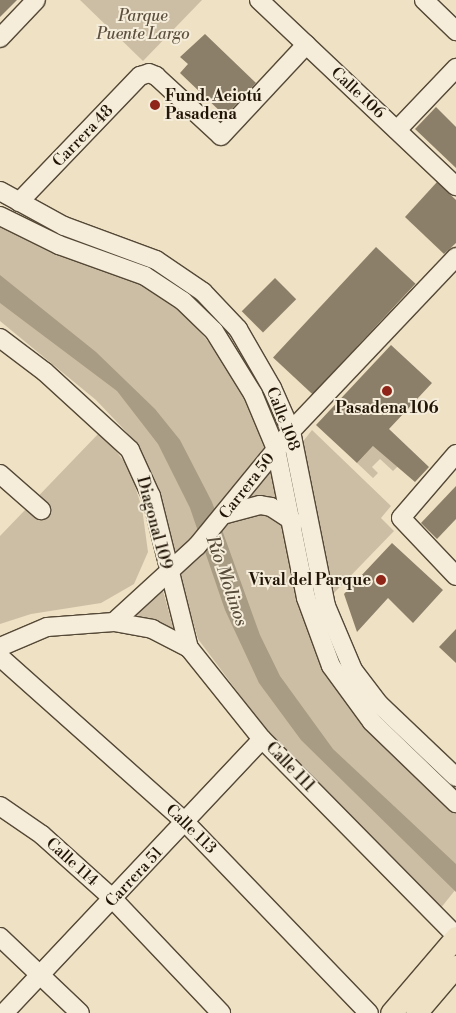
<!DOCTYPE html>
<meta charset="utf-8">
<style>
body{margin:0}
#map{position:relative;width:456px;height:1013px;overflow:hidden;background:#efe1c4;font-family:"Libre Bodoni",serif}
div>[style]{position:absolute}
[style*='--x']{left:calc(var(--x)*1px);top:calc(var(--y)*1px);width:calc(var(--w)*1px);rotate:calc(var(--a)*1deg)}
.green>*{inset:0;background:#ccbea4}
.water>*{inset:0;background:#a99c84}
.building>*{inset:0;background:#8c7f69;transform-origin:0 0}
.roads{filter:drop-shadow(1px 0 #544836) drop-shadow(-1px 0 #544836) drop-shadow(0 1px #544836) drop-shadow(0 -1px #544836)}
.minor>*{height:18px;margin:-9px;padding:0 9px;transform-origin:9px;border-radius:9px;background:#f5ecd9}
.major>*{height:21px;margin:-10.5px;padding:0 10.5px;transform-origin:10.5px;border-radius:10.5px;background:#efe1c4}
.dots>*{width:14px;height:14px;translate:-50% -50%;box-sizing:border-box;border:2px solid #f5ecd9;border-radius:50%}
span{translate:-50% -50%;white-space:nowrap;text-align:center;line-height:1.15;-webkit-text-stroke:4px #f5ecd9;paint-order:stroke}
.park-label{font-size:16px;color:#5d503e;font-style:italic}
.street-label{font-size:16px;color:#211507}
.poi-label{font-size:16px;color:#211507;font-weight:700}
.left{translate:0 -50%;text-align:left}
.right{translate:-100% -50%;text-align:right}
.water-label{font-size:18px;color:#574b39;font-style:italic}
</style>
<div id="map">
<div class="green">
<i style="clip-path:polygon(80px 0,202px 0,143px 61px)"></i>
<i style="clip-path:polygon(0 220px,126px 273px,186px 316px,233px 370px,269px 445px,298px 603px,319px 655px,456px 814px,456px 889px,440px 909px,272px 738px,198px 639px,168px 537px,162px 502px,136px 442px,96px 400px,0 321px)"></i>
<i style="clip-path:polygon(312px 430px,391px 506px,381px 518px,394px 531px,334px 593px,301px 444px)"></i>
<i style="clip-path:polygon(100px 432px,129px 467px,142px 508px,148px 552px,134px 584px,101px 603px,31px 614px,0 624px,0 536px)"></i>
<i style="clip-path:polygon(375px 444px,398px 466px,393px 471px,380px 459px,372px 467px,378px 473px,373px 478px,357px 463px)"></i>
<i style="clip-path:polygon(163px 591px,174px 630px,133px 617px)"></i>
</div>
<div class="water">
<i style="clip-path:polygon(0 275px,96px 352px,155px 409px,180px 440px,212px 502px,260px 635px,280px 676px,333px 749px,456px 864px,456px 892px,301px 740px,259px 683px,225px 610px,190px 508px,158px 444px,117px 391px,0 303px)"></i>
</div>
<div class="building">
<i style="clip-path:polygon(0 0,17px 0,0 17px)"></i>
<i style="clip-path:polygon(205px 34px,256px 83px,225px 116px,180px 73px,188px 64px,180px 57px)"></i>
<i style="clip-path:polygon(436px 107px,456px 127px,456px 168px,415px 129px)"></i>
<i style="clip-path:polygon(437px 182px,456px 200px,456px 243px,444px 254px,405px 217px)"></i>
<i style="left:376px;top:247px;width:54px;height:151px;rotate:43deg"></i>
<i style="left:275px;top:278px;width:30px;height:47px;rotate:45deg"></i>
<i style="clip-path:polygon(391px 345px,432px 383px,389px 429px,429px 467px,415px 482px,373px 446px,357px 463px,316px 425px)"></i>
<i style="clip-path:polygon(456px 486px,456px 519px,437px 539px,421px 523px)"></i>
<i style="clip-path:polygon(392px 543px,443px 590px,413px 623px,388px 598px,357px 632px,344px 594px)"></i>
<i style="clip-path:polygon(456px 629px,456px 663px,439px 647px)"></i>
</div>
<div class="roads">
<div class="minor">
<i style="--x:259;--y:0;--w:271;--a:43.4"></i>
<i style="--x:424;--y:0;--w:45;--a:44.1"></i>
<i style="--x:0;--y:38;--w:52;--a:-46.5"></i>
<i style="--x:397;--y:130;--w:86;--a:-46.4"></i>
<i style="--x:0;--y:191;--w:73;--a:28.7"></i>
<i style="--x:64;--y:226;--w:98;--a:20.3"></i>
<i style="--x:156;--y:260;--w:57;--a:34.2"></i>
<i style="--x:203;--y:292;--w:51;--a:46.6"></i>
<i style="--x:238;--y:329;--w:68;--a:60"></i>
<i style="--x:272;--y:388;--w:47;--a:66.2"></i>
<i style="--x:291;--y:431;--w:178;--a:78.7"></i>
<i style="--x:326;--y:606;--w:69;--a:67.1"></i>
<i style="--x:353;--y:670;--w:43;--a:52.6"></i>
<i style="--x:379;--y:704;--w:106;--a:43.5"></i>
<i style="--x:19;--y:202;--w:175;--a:-46.2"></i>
<i style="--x:140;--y:76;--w:9;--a:-18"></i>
<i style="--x:149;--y:73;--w:8;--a:23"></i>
<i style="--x:156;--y:76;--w:88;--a:42.7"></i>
<i style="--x:221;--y:136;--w:125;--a:-47"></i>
<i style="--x:0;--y:216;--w:66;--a:26.2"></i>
<i style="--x:59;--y:245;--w:91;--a:19.8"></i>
<i style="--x:145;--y:276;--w:45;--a:33.3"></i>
<i style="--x:183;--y:301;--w:43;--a:44.1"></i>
<i style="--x:214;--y:331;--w:74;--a:58.2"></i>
<i style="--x:253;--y:394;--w:60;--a:67.3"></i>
<i style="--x:276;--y:449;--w:152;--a:78.6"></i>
<i style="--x:306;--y:598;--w:72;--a:69.8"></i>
<i style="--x:331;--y:666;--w:69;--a:53.8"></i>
<i style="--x:372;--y:722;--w:117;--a:44"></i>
<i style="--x:0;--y:338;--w:56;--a:37.1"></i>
<i style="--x:45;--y:372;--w:115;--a:42.5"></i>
<i style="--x:130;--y:450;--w:51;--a:65.5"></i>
<i style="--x:151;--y:496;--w:157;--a:76"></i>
<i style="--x:456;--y:454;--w:84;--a:130.7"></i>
<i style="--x:401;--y:518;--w:80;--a:46.5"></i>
<i style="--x:0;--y:474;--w:55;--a:41.3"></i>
<i style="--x:226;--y:514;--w:35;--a:-15"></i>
<i style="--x:260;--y:505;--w:11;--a:10"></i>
<i style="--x:271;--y:507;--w:27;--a:33"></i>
<i style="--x:114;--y:622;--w:113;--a:-42.5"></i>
<i style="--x:197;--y:546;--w:149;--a:-50.7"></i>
<i style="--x:291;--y:431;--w:240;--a:-46.5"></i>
<i style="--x:0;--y:647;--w:51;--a:-23.1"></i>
<i style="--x:47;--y:627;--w:67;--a:-4.3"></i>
<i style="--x:114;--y:622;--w:39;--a:10"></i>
<i style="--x:152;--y:629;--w:42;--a:27.2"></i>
<i style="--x:189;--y:648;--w:117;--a:51.3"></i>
<i style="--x:262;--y:739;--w:276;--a:45.4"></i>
<i style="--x:0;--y:657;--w:248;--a:41.7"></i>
<i style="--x:185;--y:822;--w:265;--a:46.1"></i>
<i style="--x:0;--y:806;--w:51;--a:34.6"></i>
<i style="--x:42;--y:835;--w:93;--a:41.9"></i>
<i style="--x:111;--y:897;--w:160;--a:46.5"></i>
<i style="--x:0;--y:937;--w:110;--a:43.5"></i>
<i style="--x:4;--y:1013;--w:376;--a:-46.7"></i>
</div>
<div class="major">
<i style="--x:391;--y:1013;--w:100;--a:-49.5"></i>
<i style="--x:416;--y:1013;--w:62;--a:-49.6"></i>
</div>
</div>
<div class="dots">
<i style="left:155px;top:105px;background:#8f2418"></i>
<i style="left:387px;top:391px;background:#8f2418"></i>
<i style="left:381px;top:580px;background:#8f2418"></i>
</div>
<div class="park-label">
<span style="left:143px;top:25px">Parque<br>Puente Largo</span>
</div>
<div class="street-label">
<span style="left:358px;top:93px;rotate:43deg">Calle 106</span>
<span style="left:83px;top:136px;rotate:-46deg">Carrera 48</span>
<span style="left:283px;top:419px;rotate:69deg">Calle 108</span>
<span style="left:247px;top:486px;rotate:-52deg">Carrera 50</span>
<span style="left:154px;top:523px;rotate:75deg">Diagonal 109</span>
<span style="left:290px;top:767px;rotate:46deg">Calle 111</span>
<span style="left:191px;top:829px;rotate:44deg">Calle 113</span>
<span style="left:72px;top:862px;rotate:42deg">Calle 114</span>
<span style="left:134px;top:877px;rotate:-47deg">Carrera 51</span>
</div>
<div class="poi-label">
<span class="left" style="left:165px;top:105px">Fund. Aeiotú<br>Pasadena</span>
<span style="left:387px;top:408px">Pasadena 106</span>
<span class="right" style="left:371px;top:580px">Vival del Parque</span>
</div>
<div class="water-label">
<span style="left:226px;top:581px;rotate:71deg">Río Molinos</span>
</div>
</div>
